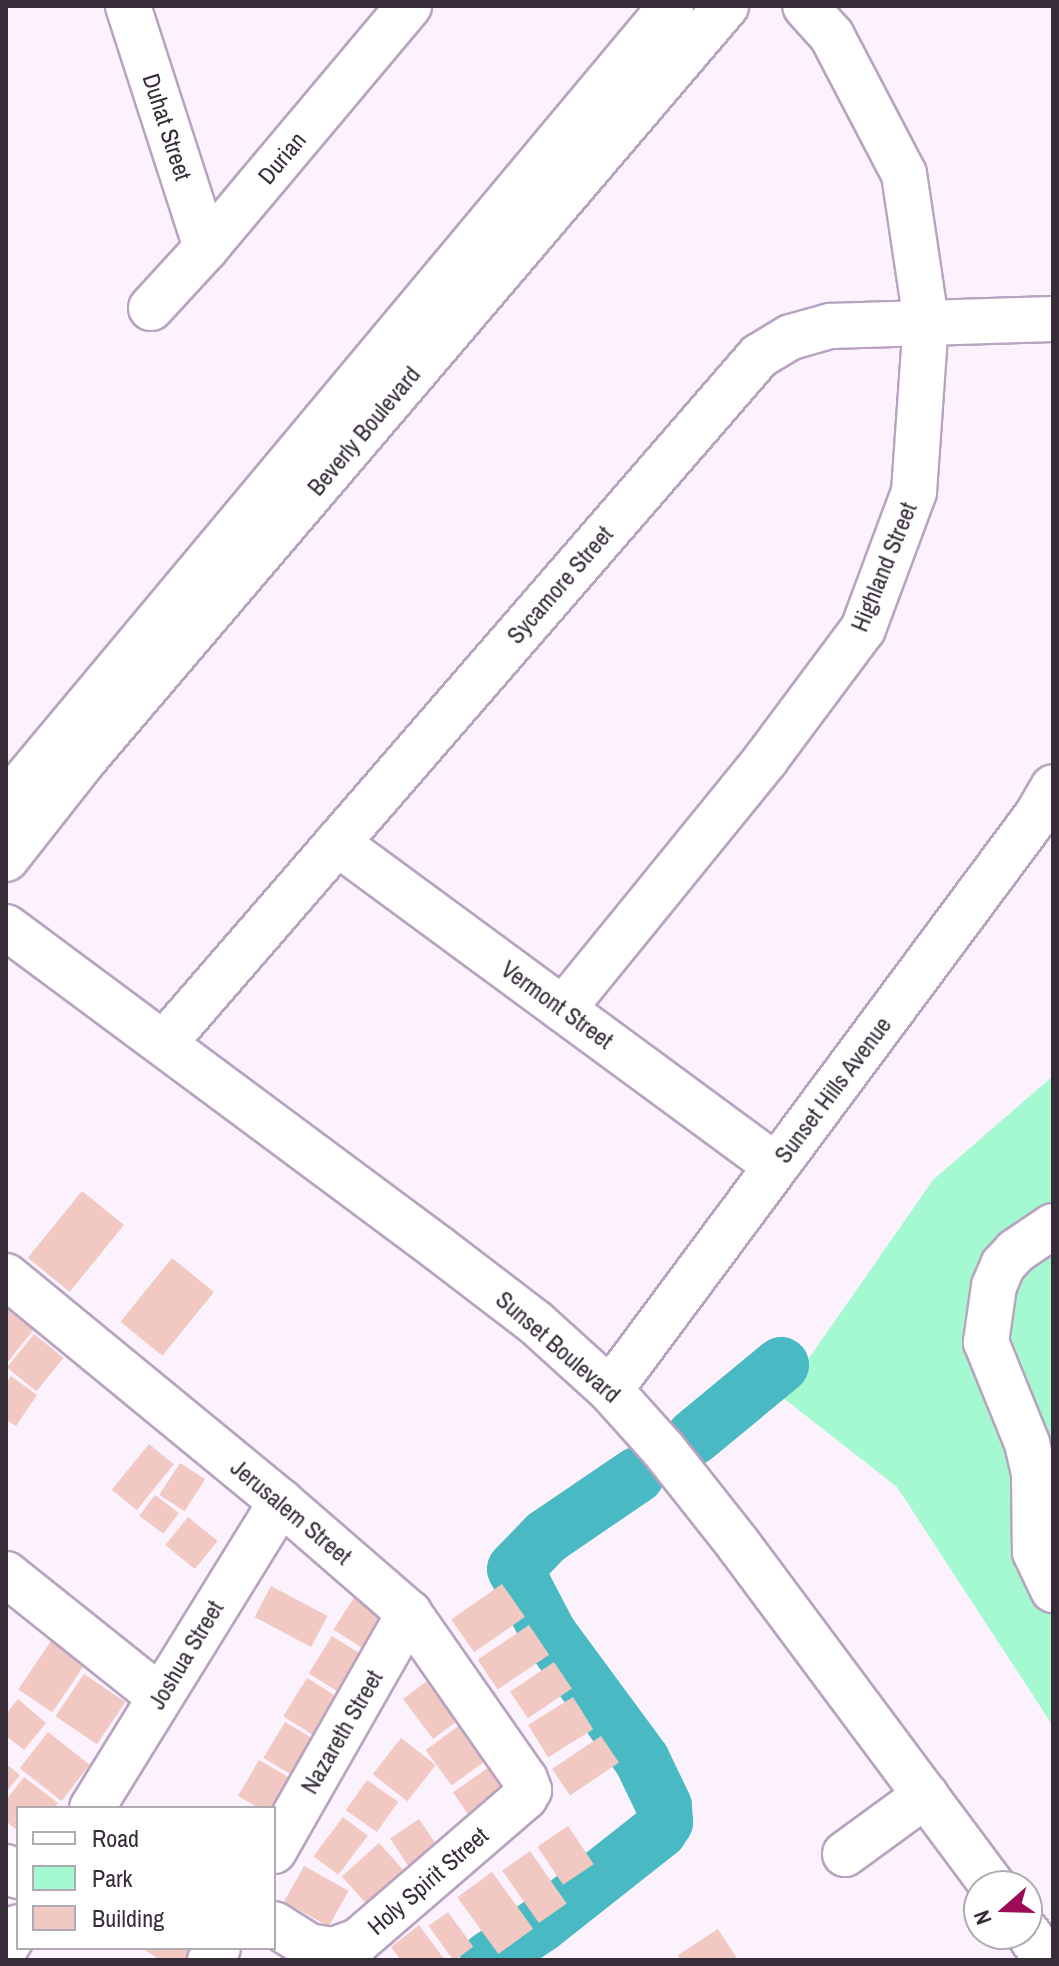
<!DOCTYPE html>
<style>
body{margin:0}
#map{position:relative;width:1059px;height:1966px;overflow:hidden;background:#fbf2fe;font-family:"Archivo Narrow",sans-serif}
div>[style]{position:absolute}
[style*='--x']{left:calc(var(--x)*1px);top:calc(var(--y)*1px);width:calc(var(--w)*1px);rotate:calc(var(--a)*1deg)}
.green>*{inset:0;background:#a5f9d0}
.river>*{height:56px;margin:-28px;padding:0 28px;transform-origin:28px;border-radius:28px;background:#49bac3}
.building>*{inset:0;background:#f1c9c2;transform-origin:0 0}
.roads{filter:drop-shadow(2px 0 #b8a3c0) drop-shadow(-2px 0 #b8a3c0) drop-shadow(0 2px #b8a3c0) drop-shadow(0 -2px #b8a3c0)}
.minor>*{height:44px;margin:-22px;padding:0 22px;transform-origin:22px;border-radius:22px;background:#fff}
span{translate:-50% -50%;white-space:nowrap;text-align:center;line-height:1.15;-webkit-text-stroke:7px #fff;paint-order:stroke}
.street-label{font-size:24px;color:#362d39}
.frame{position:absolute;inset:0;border:8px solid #362d39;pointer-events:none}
.legend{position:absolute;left:16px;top:1806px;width:260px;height:144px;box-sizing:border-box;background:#fff;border:2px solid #afabb0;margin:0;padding:10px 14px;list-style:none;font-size:24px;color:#362d39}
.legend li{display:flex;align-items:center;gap:16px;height:40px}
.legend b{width:40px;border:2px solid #afabb0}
.north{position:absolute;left:963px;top:1870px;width:80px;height:80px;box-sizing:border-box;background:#fff;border:2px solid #afabb0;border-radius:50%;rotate:250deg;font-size:22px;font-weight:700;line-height:32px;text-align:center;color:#362d39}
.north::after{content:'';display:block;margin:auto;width:28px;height:36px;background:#9d0b56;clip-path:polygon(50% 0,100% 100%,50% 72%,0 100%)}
</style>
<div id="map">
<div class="green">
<i style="clip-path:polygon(1053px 1076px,1053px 1726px,897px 1487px,782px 1397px,933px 1180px)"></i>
</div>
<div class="river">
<i style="--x:694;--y:1437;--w:113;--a:-39.6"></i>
<i style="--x:488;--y:1960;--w:63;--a:-33.9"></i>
<i style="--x:540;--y:1925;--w:152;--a:-38.3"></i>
<i style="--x:659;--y:1831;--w:11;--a:-56"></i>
<i style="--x:665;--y:1822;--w:16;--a:-94"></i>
<i style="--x:664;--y:1806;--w:51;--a:-115.6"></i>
<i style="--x:642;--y:1760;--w:157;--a:-126.4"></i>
<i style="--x:549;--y:1634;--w:73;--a:-117.6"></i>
<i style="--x:515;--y:1569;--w:45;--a:-45.9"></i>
<i style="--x:546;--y:1537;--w:110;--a:-34.3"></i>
</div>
<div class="building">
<i style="left:82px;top:1191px;width:54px;height:86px;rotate:39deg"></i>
<i style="left:172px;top:1258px;width:54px;height:82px;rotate:39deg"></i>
<i style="clip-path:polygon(6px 1293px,40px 1322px,6px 1364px)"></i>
<i style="left:34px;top:1334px;width:38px;height:43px;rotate:39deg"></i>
<i style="clip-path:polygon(11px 1376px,37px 1395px,16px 1426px,6px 1420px,6px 1383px)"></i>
<i style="left:149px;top:1444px;width:32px;height:59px;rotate:39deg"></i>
<i style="left:180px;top:1463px;width:30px;height:38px;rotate:33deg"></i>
<i style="left:155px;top:1495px;width:30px;height:26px;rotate:37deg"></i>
<i style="left:188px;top:1517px;width:38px;height:36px;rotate:39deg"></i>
<i style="left:502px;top:1584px;width:40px;height:62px;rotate:55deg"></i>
<i style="left:271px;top:1586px;width:64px;height:35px;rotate:28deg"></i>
<i style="left:359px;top:1590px;width:38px;height:47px;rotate:33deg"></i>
<i style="left:529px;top:1625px;width:36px;height:62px;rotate:56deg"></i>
<i style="left:332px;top:1636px;width:49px;height:44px;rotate:32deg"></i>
<i style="left:53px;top:1638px;width:41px;height:62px;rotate:34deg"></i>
<i style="left:554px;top:1662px;width:32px;height:53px;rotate:56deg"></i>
<i style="left:84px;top:1674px;width:50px;height:51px;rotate:34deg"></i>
<i style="left:435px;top:1675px;width:50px;height:40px;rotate:53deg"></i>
<i style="left:307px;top:1678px;width:47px;height:45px;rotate:32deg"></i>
<i style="left:573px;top:1697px;width:38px;height:53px;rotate:58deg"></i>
<i style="clip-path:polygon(18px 1699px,46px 1723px,24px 1750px,6px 1736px,6px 1714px)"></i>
<i style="left:471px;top:1717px;width:44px;height:56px;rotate:54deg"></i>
<i style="left:285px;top:1722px;width:41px;height:42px;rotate:31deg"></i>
<i style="left:48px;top:1732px;width:53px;height:46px;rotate:38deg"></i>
<i style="left:601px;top:1736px;width:32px;height:59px;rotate:56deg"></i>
<i style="left:401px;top:1738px;width:44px;height:46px;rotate:38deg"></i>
<i style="left:502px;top:1758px;width:37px;height:60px;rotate:55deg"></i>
<i style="clip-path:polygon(259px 1760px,302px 1785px,274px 1808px,259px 1808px,238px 1796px)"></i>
<i style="clip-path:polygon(6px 1764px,20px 1775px,6px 1792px)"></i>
<i style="clip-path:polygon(24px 1777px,58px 1803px,54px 1808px,18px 1808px,18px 1831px,6px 1821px,6px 1800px)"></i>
<i style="left:367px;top:1780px;width:38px;height:37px;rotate:35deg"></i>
<i style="left:343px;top:1817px;width:31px;height:49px;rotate:37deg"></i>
<i style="left:419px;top:1819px;width:34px;height:35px;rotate:56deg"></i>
<i style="left:568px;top:1826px;width:46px;height:37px;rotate:56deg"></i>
<i style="left:379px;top:1843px;width:39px;height:50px;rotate:48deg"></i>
<i style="left:530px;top:1851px;width:64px;height:34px;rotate:55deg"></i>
<i style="left:304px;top:1866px;width:51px;height:41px;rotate:29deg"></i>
<i style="left:492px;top:1872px;width:70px;height:43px;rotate:54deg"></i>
<i style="left:448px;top:1912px;width:43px;height:24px;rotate:54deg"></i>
<i style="clip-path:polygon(419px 1925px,445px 1960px,401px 1960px,391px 1947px)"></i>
<i style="clip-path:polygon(718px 1929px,738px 1960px,681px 1960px,678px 1955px)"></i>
<i style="clip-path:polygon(147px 1948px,202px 1948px,195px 1960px,161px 1960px,146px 1951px)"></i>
</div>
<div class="roads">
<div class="minor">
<i style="--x:128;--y:6;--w:254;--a:72.1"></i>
<i style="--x:151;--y:308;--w:81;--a:-47.5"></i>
<i style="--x:206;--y:248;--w:316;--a:-50"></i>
<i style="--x:6;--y:803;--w:1038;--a:-50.16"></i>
<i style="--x:337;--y:843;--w:545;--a:36.34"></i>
<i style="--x:6;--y:859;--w:125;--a:-51.8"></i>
<i style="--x:83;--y:761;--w:992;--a:-49.58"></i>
<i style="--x:6;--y:927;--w:538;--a:36.61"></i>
<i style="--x:438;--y:1248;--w:123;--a:37.4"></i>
<i style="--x:536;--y:1323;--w:100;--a:42.2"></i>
<i style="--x:610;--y:1390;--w:79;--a:48.1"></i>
<i style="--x:663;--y:1449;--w:121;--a:51.7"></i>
<i style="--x:738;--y:1544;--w:427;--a:53.3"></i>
<i style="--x:563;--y:1009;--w:322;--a:-50.9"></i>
<i style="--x:766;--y:759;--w:162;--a:-53.3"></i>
<i style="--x:863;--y:629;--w:146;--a:-69.6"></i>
<i style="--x:914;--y:492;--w:171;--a:-86"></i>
<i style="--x:926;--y:321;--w:149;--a:-98.5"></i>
<i style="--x:904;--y:174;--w:156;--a:-117.6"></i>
<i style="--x:832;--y:36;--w:40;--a:-132"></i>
<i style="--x:165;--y:1042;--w:907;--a:-49.11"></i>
<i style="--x:759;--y:356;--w:37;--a:-31"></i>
<i style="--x:791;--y:337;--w:41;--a:-15.8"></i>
<i style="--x:830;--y:326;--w:223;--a:-1.8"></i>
<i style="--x:1053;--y:1226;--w:45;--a:146"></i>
<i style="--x:1016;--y:1251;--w:19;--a:133"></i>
<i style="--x:1003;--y:1265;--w:23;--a:113"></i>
<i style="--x:994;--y:1286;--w:57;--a:98.1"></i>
<i style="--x:986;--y:1342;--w:109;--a:67.9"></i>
<i style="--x:1027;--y:1443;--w:32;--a:77"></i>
<i style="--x:1034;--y:1474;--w:78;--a:89.3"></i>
<i style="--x:1035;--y:1552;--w:42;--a:64.7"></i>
<i style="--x:6;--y:1276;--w:356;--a:39.4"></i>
<i style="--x:281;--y:1502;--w:169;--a:40.9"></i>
<i style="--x:409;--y:1613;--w:203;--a:55.1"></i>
<i style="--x:525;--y:1779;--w:12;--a:70"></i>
<i style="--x:529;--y:1790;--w:8;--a:120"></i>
<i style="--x:525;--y:1797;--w:221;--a:139.2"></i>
<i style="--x:358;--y:1941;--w:27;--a:160"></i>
<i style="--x:333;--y:1950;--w:24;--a:-171"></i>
<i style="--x:309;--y:1946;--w:41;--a:-147.8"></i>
<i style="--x:610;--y:1390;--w:716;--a:-53.4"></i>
<i style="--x:1037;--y:815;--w:32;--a:-60"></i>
<i style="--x:6;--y:1574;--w:197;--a:38.6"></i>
<i style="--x:92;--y:1808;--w:360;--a:-58.3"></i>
<i style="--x:274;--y:1851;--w:274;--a:-60.4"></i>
<i style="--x:845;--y:1854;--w:100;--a:-36.1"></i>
<i style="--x:6;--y:1867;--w:15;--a:37"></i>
<i style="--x:1027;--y:1932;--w:34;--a:54"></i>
<i style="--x:6;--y:1947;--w:23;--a:-59"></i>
<i style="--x:210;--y:1960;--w:14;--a:-56"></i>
</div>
</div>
<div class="street-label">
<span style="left:167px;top:127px;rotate:72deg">Duhat Street</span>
<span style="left:282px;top:158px;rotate:-50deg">Durian</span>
<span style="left:364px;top:431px;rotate:-50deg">Beverly Boulevard</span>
<span style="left:884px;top:567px;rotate:-68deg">Highland Street</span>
<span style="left:560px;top:585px;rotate:-49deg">Sycamore Street</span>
<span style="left:557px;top:1005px;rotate:36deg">Vermont Street</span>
<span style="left:833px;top:1090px;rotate:-53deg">Sunset Hills Avenue</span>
<span style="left:558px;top:1347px;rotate:41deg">Sunset Boulevard</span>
<span style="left:291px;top:1512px;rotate:40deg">Jerusalem Street</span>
<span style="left:186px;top:1655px;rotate:-59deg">Joshua Street</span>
<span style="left:342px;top:1732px;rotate:-60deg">Nazareth Street</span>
<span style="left:428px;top:1881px;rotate:-41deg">Holy Spirit Street</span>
</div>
<div class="frame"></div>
<ul class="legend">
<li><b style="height:10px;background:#fff"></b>Road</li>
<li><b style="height:22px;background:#a5f9d0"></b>Park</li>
<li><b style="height:22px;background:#f1c9c2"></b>Building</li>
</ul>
<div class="north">N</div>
</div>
